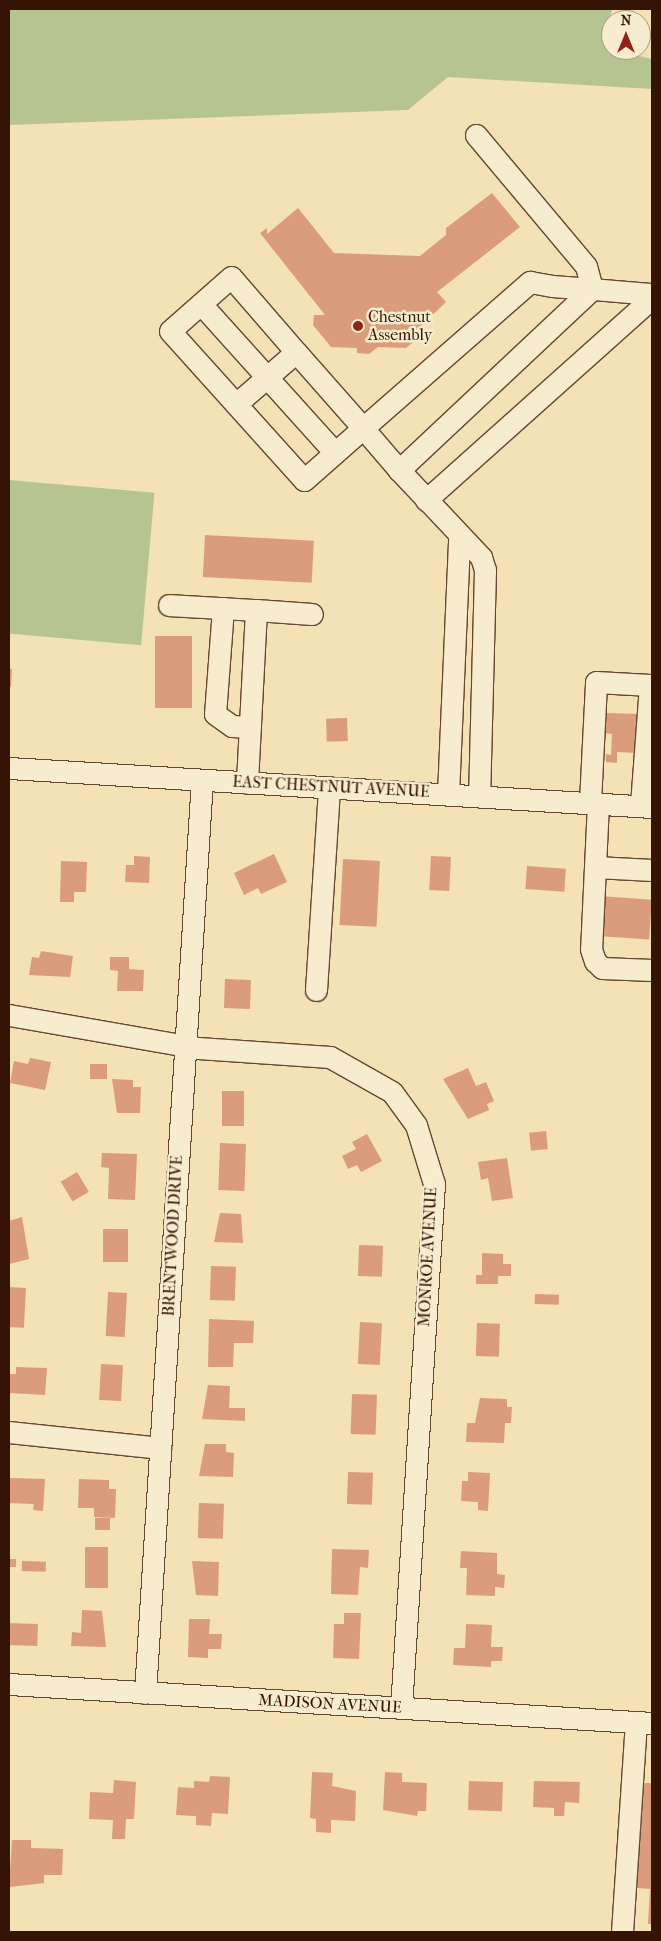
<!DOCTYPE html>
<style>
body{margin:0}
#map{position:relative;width:661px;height:1941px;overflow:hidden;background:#f4e1b5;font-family:"IM FELL French Canon",serif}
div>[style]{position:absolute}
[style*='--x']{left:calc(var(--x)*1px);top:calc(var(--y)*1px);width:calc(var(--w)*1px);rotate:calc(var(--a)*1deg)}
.green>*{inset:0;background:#b6c491;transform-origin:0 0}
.building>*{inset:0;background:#db9c7c;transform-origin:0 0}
.roads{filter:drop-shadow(1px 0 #664731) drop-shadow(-1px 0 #664731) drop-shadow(0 1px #664731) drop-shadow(0 -1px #664731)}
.minor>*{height:21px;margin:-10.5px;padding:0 10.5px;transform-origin:10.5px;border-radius:10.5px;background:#f8eccf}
.dots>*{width:14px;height:14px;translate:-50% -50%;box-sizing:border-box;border:2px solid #f8eccf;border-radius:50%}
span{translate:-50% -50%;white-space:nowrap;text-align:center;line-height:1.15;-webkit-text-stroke:5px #f8eccf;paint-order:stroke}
.poi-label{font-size:16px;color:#361405}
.left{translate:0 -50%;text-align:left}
.street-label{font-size:16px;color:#361405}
.frame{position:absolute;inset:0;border:10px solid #361405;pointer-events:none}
.north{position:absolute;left:601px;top:10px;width:50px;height:50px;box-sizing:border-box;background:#f8eccf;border:1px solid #aa967e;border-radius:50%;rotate:0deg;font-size:14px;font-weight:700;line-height:20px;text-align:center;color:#361405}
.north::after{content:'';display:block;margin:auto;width:18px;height:22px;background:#8f2418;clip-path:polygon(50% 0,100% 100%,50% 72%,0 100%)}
</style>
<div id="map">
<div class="green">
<i style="clip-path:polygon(9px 9px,612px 9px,605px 48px,652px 59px,652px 89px,448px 77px,408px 110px,9px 125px)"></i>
<i style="left:9px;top:480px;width:146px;height:153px;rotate:5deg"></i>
</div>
<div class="building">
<i style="clip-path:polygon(492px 193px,520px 227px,437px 292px,446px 302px,422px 325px,426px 331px,406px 348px,378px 347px,369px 354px,357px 353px,357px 348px,331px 347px,313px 325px,314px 315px,325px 315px,260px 233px,267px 228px,267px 234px,298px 208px,334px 253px,420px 256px,446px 235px,446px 228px)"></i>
<i style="left:205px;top:535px;width:109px;height:42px;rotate:3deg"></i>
<i style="left:155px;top:636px;width:37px;height:72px"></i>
<i style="clip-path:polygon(9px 669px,12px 669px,11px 687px,9px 687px)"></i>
<i style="clip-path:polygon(606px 713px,638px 714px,636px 753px,617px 752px,617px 763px,606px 762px,606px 754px,611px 755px,612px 734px,605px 733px)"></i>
<i style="left:347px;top:718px;width:23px;height:21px;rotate:88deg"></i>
<i style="clip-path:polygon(274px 854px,287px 882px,261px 894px,258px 888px,244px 895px,234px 873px)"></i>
<i style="clip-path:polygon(134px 856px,150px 857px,149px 883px,125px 882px,126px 865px,134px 865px)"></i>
<i style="left:431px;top:856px;width:20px;height:34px;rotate:3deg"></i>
<i style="left:343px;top:859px;width:37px;height:66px;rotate:3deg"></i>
<i style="clip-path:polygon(61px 861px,87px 862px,86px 892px,74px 892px,74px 902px,60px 902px)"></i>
<i style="left:527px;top:866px;width:39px;height:23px;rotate:4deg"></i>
<i style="left:600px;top:896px;width:52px;height:40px;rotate:4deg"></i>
<i style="clip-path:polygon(41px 951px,73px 956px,70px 977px,29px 975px,32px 957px,39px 958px)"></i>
<i style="clip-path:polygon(110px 957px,129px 957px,129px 969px,144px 970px,143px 991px,117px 991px,118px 971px,110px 970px)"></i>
<i style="left:225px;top:979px;width:26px;height:29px;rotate:2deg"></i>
<i style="clip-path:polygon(30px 1058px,51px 1062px,45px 1090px,10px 1083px,14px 1061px,28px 1064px)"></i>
<i style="left:90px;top:1064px;width:17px;height:15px"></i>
<i style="clip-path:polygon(468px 1068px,476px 1086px,486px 1082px,494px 1101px,487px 1104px,489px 1110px,468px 1119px,443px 1079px)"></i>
<i style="clip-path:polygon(112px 1079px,133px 1080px,133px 1087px,141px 1087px,140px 1113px,117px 1113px)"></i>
<i style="left:222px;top:1091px;width:22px;height:35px"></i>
<i style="left:546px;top:1131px;width:18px;height:17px;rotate:84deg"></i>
<i style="clip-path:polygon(367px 1134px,382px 1161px,361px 1172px,357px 1165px,348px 1169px,342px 1156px,356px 1149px,352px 1142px)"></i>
<i style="left:220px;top:1143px;width:26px;height:47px;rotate:2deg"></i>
<i style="clip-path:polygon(102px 1153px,137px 1154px,135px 1200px,108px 1199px,109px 1168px,101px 1167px)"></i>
<i style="clip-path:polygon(507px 1158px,513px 1198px,492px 1201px,488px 1178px,481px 1180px,478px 1162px)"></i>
<i style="left:77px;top:1172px;width:23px;height:19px;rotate:59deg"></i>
<i style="clip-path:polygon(220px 1213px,241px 1214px,243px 1243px,214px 1242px)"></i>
<i style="clip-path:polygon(22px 1217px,29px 1259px,9px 1264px,9px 1221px)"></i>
<i style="left:103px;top:1229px;width:25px;height:33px"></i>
<i style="left:359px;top:1245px;width:24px;height:31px;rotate:2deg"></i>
<i style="clip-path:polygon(482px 1253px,503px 1254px,503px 1264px,511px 1264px,511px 1276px,498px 1276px,498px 1284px,476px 1284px,476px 1275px,482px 1275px)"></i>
<i style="left:211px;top:1266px;width:25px;height:34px;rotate:2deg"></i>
<i style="left:9px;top:1287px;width:17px;height:40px;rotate:3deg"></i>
<i style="left:108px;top:1292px;width:19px;height:44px;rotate:3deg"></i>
<i style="left:535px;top:1294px;width:24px;height:10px;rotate:2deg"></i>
<i style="clip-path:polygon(209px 1319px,254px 1321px,253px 1343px,234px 1343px,233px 1367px,208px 1367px)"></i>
<i style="left:360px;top:1322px;width:22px;height:42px;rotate:3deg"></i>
<i style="left:477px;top:1323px;width:23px;height:33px;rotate:2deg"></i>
<i style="left:101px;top:1364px;width:22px;height:36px;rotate:3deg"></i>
<i style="clip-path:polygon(16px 1367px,47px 1368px,45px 1395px,9px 1393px,9px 1374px,16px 1374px)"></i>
<i style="clip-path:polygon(208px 1385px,230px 1386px,229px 1408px,245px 1408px,245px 1421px,202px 1419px)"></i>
<i style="left:352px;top:1394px;width:25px;height:40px;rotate:2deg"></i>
<i style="clip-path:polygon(480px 1398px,507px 1399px,507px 1407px,512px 1407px,511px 1423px,505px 1423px,504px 1443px,466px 1442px,467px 1423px,475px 1423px)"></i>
<i style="clip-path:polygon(205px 1444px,226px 1444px,226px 1452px,234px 1453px,233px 1477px,199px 1476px)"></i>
<i style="left:348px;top:1472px;width:25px;height:32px;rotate:2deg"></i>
<i style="clip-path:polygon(468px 1472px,490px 1473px,488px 1511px,478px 1510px,478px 1502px,461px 1501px,462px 1481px,468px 1481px)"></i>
<i style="clip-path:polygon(9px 1478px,45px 1479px,43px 1511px,33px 1510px,34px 1504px,9px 1503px)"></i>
<i style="clip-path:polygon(79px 1479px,109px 1480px,109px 1489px,116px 1489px,115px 1518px,94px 1517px,94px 1508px,78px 1508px)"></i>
<i style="left:199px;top:1503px;width:25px;height:35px;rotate:2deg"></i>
<i style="left:95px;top:1518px;width:15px;height:12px"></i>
<i style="left:85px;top:1547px;width:23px;height:41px"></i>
<i style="clip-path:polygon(332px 1549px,369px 1550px,368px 1568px,360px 1567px,358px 1595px,331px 1594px)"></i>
<i style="clip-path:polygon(461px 1551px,497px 1553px,497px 1574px,505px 1575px,504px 1588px,495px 1587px,495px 1596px,466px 1595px,467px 1568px,460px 1568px)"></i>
<i style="left:9px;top:1559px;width:7px;height:8px"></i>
<i style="left:22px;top:1561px;width:24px;height:10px;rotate:2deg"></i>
<i style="clip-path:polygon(192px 1561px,219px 1562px,218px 1596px,196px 1595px)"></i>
<i style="clip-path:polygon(82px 1610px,102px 1611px,106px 1647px,71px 1646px,72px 1632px,81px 1633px)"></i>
<i style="clip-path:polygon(344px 1613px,361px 1613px,359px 1659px,333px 1658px,334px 1624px,344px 1624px)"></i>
<i style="clip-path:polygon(189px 1619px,210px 1619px,209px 1634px,222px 1634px,221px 1649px,208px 1649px,208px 1658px,188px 1657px)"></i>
<i style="left:9px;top:1623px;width:29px;height:22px;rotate:2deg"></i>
<i style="clip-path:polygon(466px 1624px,492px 1625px,491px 1647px,503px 1647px,502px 1661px,491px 1661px,491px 1667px,453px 1665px,454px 1648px,465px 1648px)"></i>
<i style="clip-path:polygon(312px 1772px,333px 1773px,332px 1786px,356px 1791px,355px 1821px,331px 1820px,331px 1833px,316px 1832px,316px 1819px,310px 1818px)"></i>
<i style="clip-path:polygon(385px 1772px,402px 1773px,402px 1782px,427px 1783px,426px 1811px,418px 1811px,417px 1816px,383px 1810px)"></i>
<i style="clip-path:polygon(210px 1776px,230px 1777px,228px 1814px,212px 1813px,211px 1826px,196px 1825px,196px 1816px,176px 1815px,178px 1787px,194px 1788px,194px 1781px,209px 1782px)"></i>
<i style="clip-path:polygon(114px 1780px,136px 1782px,134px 1819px,126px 1819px,125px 1839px,112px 1839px,113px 1820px,89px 1819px,90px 1792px,113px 1793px)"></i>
<i style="left:469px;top:1781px;width:34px;height:29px;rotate:2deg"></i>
<i style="clip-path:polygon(534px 1781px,580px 1782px,579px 1803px,565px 1802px,564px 1816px,554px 1816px,554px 1808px,533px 1807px)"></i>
<i style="clip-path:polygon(642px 1783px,652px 1783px,652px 1924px,648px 1924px,650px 1889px,637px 1888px)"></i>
<i style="clip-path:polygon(12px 1840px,31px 1840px,31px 1848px,63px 1849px,62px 1875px,44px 1875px,44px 1883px,9px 1887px)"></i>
</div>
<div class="roads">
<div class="minor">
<i style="--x:476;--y:135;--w:171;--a:50"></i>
<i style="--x:586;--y:266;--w:24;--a:75"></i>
<i style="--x:592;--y:289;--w:265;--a:136.8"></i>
<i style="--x:399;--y:470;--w:55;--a:-130.6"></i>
<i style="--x:363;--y:428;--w:101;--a:-131.4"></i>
<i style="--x:296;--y:352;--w:99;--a:-130.9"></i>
<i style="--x:231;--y:277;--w:81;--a:138.5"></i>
<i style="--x:170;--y:331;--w:200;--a:48"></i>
<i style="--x:304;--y:480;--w:79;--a:-41.4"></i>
<i style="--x:363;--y:428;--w:222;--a:-41.2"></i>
<i style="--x:530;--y:282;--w:22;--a:10"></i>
<i style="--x:552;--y:286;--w:40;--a:4.3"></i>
<i style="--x:592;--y:289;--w:60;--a:4.8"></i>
<i style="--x:201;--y:304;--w:200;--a:48"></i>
<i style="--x:236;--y:404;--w:79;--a:-40.9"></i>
<i style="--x:399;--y:470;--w:120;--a:46.7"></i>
<i style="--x:481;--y:557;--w:14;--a:73"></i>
<i style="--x:485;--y:570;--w:226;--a:91.5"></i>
<i style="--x:426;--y:500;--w:303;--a:-41.8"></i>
<i style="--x:169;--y:605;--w:87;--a:3.3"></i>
<i style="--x:256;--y:610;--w:173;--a:93"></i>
<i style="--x:223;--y:608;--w:106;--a:94.3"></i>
<i style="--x:215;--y:714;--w:21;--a:35"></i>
<i style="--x:232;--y:726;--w:18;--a:3"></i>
<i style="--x:256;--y:610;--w:56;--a:4.1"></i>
<i style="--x:9;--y:768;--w:644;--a:3.47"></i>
<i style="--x:448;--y:794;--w:257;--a:-87.5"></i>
<i style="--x:590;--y:802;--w:120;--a:-87.1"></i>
<i style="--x:596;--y:682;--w:54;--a:3.2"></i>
<i style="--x:650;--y:685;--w:121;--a:94.3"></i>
<i style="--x:598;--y:803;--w:146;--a:92.7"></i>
<i style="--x:591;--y:949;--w:13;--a:72"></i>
<i style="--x:595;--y:961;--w:10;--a:45"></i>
<i style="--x:602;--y:968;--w:50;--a:2.3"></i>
<i style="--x:595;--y:867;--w:57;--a:3"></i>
<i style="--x:316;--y:990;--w:203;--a:-86.3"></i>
<i style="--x:9;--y:1015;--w:192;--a:9.9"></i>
<i style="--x:198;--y:1048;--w:132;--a:3.9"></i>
<i style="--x:330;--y:1057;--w:71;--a:29.4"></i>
<i style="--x:392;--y:1092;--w:41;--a:54"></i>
<i style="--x:416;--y:1125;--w:62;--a:73"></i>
<i style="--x:434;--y:1184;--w:525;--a:93.6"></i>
<i style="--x:9;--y:1432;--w:152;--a:6"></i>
<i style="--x:9;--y:1684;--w:644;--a:3.47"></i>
<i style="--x:145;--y:1693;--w:915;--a:-86.43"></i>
<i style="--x:622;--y:1932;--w:210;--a:-86.2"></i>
</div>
</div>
<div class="dots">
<i style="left:358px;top:326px;background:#8f2418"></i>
</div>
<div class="poi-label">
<span class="left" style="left:368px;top:326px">Chestnut<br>Assembly</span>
</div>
<div class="street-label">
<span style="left:331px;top:787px;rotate:3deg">EAST CHESTNUT AVENUE</span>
<span style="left:173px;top:1236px;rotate:-87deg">BRENTWOOD DRIVE</span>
<span style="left:428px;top:1257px;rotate:-87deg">MONROE AVENUE</span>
<span style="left:330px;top:1704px;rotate:3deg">MADISON AVENUE</span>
</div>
<div class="frame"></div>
<div class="north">N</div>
</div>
